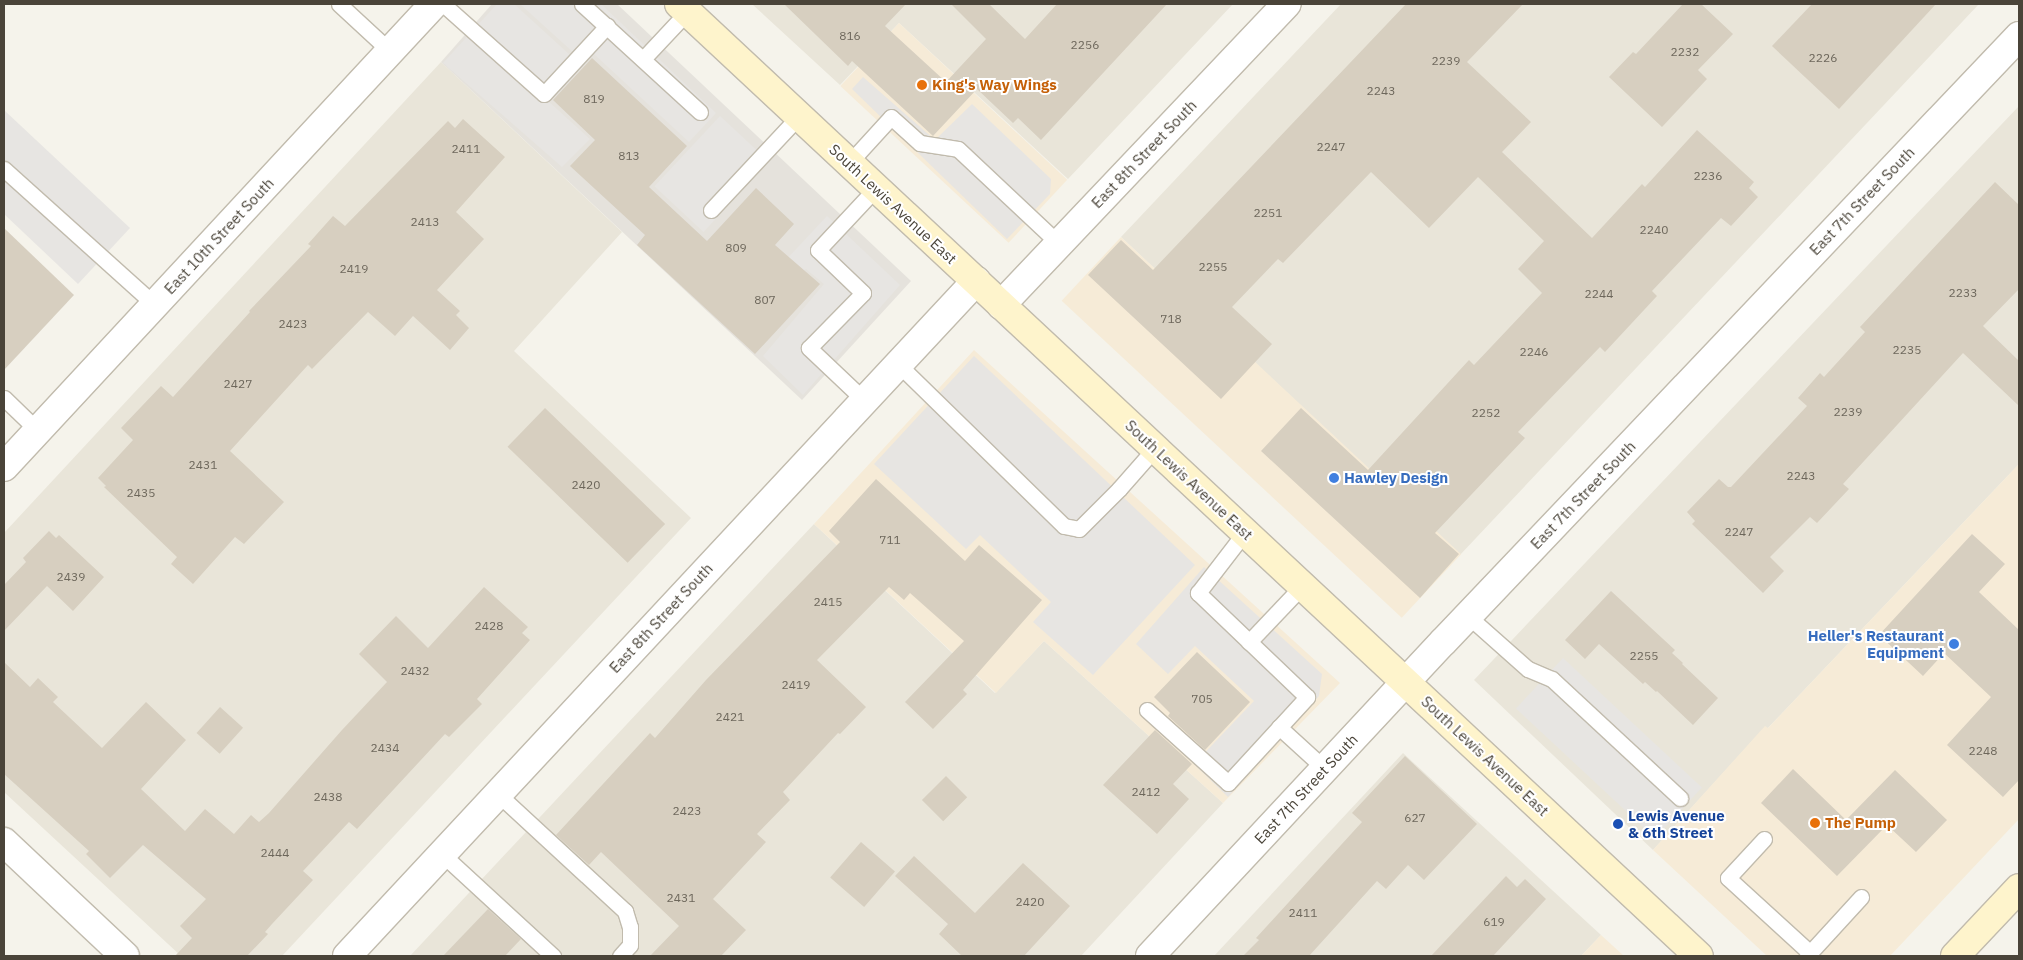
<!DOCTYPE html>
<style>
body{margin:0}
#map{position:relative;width:2023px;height:960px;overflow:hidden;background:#f5f3eb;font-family:"IBM Plex Sans",sans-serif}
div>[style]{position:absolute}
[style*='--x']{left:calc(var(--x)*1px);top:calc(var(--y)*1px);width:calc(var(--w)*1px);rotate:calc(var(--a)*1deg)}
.residential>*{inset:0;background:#e9e5d9}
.commercial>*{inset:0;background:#f6ebd7;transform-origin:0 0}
.industrial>*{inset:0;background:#e5e2dc}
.parking>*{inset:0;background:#e7e5e2;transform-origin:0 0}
.building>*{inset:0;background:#d7cfc0;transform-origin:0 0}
.roads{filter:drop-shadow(1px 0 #c1bbad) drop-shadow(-1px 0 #c1bbad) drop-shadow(0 1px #c1bbad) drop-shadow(0 -1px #c1bbad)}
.lane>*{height:15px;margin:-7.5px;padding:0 7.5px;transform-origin:7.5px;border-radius:7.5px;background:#fff}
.street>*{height:28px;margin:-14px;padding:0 14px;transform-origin:14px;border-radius:14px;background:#fff}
.secondary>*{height:28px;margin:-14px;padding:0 14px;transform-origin:14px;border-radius:14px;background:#fef4cc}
.dots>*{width:14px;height:14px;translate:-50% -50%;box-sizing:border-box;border:2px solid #fff;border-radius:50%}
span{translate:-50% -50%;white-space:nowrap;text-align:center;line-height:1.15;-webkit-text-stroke:4px #fff;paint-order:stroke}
.number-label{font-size:12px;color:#6d675b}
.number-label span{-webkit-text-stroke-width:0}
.food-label{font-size:15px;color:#c56008;font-weight:700}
.left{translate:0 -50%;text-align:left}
.street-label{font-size:15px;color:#4a4439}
.shop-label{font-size:15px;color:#366cbe;font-weight:700}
.right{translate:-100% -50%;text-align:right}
.transit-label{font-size:15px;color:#164399;font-weight:700}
.frame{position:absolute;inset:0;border:5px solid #4a4439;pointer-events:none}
</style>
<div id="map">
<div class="residential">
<i style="clip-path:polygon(752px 4px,1233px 4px,1068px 179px,899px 23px,840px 85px)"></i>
<i style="clip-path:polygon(1341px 4px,1979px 4px,1460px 555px,1121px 237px)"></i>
<i style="clip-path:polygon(441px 62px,622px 232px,514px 351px,691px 518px,282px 956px,181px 956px,4px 792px,4px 533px)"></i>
<i style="clip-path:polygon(2019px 106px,2019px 464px,1767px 729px,1765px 727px,1653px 850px,1474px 680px)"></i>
<i style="clip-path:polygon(814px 524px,995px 693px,1044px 641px,1223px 803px,1081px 956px,410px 956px)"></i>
<i style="clip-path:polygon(1403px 753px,1601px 935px,1581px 956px,1214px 956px)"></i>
</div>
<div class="commercial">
<i style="left:899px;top:23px;width:230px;height:86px;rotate:43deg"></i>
<i style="left:1121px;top:237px;width:465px;height:87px;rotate:43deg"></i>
<i style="clip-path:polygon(974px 350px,1340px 683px,1223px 803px,1044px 641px,996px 693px,814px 524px)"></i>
<i style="clip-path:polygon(2019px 464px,2019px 819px,1890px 956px,1767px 956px,1653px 850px,1765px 726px,1768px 728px)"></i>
<i style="clip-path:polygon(1601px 935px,1624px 956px,1581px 956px)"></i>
</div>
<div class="industrial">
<i style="clip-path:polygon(492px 4px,617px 4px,911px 281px,802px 400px,441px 62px)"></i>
</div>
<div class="parking">
<i style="clip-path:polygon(497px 4px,514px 4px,581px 65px,548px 101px,590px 139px,562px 167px,443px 63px)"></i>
<i style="clip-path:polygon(520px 4px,601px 4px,716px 113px,689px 142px,594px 54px,585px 63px)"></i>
<i style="clip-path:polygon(863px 77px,935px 140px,972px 104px,1051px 179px,1050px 194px,1007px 239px,852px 89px)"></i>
<i style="clip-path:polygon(4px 110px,130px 228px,78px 284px,4px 214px)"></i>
<i style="left:720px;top:116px;width:67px;height:96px;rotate:43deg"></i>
<i style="clip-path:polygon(827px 216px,900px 285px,803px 395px,763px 356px,824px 284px,806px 269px,798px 275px,784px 262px)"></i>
<i style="clip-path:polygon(974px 356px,1195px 565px,1093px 675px,1033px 622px,1051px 602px,980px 535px,966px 549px,874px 464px)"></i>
<i style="clip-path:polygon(1204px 567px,1322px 674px,1319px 696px,1228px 797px,1194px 764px,1254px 701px,1195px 646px,1168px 674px,1136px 644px)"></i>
<i style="left:1563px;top:658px;width:190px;height:69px;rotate:43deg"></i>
</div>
<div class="building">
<i style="clip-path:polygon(784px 4px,906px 4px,885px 26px,946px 82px,986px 39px,951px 4px,989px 4px,1025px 39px,1057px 4px,1167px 4px,1041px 140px,1018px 118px,1013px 123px,977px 89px,933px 136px,852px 61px,848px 66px)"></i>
<i style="clip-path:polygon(1406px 4px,1523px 4px,1467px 62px,1531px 122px,1502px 152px,1592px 238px,1642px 184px,1645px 187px,1697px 130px,1754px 182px,1749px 188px,1758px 197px,1731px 226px,1721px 218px,1652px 291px,1657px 296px,1605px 352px,1600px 347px,1518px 432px,1525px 438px,1435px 533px,1459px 554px,1420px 598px,1261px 451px,1301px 408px,1368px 470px,1469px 360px,1474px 365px,1542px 293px,1518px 269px,1544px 241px,1478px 177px,1429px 228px,1371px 172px,1283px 263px,1278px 259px,1232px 307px,1272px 344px,1221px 399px,1088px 275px,1121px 240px,1153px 270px)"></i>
<i style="clip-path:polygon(1683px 4px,1701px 4px,1733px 34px,1698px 70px,1707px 79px,1662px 127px,1609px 77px,1633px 52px,1636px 54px)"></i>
<i style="clip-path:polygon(1812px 4px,1936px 4px,1839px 109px,1772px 46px)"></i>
<i style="clip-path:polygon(592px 58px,687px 146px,649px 187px,707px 241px,756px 188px,794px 224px,775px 245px,820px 284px,755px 354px,637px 245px,645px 235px,570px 166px,595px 140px,553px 100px)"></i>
<i style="clip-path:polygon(463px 119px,505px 157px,456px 212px,484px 239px,437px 290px,460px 311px,456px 315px,469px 328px,450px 350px,413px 316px,395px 336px,368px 312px,312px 369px,308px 365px,230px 451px,284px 502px,244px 544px,235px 537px,193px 584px,171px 564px,177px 557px,104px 487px,106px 486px,98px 478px,133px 440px,121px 428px,161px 386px,173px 397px,250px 312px,249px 311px,311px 246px,308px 244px,333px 216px,345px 226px,448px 121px,455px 128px)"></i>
<i style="clip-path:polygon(1995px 182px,2019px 205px,2019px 289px,1983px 326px,2019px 361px,2019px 406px,1963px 353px,1843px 484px,1849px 489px,1817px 523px,1810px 517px,1770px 557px,1784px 571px,1763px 593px,1692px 524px,1695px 521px,1687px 512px,1719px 479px,1728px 487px,1731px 487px,1807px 406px,1798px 398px,1820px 373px,1824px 377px,1865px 332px,1860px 327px)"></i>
<i style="clip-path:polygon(4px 228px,74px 295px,4px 370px)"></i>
<i style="left:545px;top:408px;width:167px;height:54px;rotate:44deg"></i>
<i style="clip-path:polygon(876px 479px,965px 561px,979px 545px,1042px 600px,963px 690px,967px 694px,933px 729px,905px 702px,964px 641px,910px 593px,904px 600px,889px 587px,817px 660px,866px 707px,840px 734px,838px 733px,783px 792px,790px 800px,757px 834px,766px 842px,713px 899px,746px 930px,721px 956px,650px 956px,679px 926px,601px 852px,589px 865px,556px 835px,650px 733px,655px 738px,706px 680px,840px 542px,829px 531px)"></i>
<i style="clip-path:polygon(49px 531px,56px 538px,59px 535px,104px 577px,73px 611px,47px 586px,4px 631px,4px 585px,26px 562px,23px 558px)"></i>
<i style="clip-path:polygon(1972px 534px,2005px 564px,1979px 592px,2019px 630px,2019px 780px,2003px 797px,1947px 745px,1991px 697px,1944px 653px,1923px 676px,1879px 635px)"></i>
<i style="clip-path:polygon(484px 587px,528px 627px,522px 633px,530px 640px,477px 699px,482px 704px,449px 737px,445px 734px,357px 829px,349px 822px,303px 871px,313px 880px,272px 924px,265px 932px,268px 934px,247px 956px,175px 956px,192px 938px,180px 926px,206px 899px,143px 845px,110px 878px,86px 854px,89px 851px,4px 774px,4px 662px,30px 687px,38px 678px,58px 697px,53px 702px,102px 748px,146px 702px,186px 740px,141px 789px,185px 831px,205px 809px,234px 834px,251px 815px,259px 822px,269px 813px,342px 730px,387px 682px,359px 654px,396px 616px,428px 648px)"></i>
<i style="clip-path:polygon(1611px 591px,1675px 650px,1672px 653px,1683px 663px,1682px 664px,1718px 698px,1693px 725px,1657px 691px,1656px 692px,1645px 682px,1643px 684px,1599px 644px,1585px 659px,1565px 640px)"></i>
<i style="clip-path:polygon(1197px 652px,1250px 702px,1205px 750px,1168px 716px,1170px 713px,1154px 697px)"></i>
<i style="left:220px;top:707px;width:31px;height:35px;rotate:42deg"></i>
<i style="clip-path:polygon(1155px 730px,1192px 764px,1173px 784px,1189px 799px,1157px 834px,1103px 785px)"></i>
<i style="clip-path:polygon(1405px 756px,1477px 824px,1424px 880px,1408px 865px,1386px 889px,1377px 881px,1309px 956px,1243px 956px,1259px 940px,1256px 938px,1362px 822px,1352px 813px)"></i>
<i style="clip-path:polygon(1793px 769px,1846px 820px,1895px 770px,1947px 820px,1916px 852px,1887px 825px,1837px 876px,1761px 803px)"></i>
<i style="left:946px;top:776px;width:30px;height:34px;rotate:45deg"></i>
<i style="left:861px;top:842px;width:45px;height:47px;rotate:41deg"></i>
<i style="clip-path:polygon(914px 856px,975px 913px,1023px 863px,1070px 906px,1024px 956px,962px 956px,939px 934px,948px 924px,895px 876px)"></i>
<i style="clip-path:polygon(1506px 876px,1517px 887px,1525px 879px,1546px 899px,1493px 956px,1431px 956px)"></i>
<i style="clip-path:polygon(488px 909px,521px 939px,505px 956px,443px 956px)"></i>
</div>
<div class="roads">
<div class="lane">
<i style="--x:339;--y:4;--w:71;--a:42.7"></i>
<i style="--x:443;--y:4;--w:135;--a:41.7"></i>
<i style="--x:544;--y:94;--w:93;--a:-47.2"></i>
<i style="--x:582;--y:4;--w:160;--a:42.5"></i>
<i style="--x:643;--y:59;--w:64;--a:-46.9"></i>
<i style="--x:849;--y:163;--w:62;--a:-47.6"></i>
<i style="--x:891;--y:117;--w:39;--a:42"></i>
<i style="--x:920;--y:143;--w:38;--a:9"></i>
<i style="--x:958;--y:149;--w:139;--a:43.2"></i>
<i style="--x:4;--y:169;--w:203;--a:42"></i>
<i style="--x:711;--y:210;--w:129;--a:-46.9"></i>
<i style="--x:898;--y:364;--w:232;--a:44.3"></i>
<i style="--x:1064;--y:526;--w:15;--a:11"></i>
<i style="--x:1079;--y:529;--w:57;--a:-45"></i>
<i style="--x:1119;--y:489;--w:55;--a:-48.7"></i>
<i style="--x:4;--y:398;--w:47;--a:44.1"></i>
<i style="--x:864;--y:400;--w:76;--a:-136.6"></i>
<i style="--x:809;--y:348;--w:77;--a:-45.5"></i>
<i style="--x:863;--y:293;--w:62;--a:-136.3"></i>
<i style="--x:818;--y:250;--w:85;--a:-46.9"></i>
<i style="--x:1468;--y:616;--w:80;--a:41.5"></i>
<i style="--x:1528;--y:669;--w:26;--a:23"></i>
<i style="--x:1552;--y:679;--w:175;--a:42.9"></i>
<i style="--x:1249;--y:642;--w:79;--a:-46.5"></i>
<i style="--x:1147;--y:710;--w:109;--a:42"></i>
<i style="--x:1228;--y:783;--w:117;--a:-47.4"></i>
<i style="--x:1307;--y:697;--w:151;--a:-136.3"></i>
<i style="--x:1198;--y:593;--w:77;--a:-52.4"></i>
<i style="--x:1279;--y:727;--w:62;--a:42.4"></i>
<i style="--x:498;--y:794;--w:173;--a:42.7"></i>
<i style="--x:625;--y:911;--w:17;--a:73"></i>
<i style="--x:630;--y:927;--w:18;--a:90"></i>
<i style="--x:630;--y:945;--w:15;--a:132"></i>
<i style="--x:1764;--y:839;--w:53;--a:132.7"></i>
<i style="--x:1728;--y:878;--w:111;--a:42.4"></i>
<i style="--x:442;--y:854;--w:151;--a:42.6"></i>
<i style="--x:1807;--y:956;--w:80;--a:-47.5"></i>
</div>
<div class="street">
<i style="--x:1001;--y:305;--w:415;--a:-46.5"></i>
<i style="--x:4;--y:467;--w:632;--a:-47.12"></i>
<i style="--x:4;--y:842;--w:166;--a:43.3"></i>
<i style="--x:347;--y:956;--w:923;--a:-47.02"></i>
<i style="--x:1150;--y:956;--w:429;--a:-47"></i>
<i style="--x:1443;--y:642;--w:836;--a:-46.45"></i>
</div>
<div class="secondary">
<i style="--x:679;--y:4;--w:1395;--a:43.03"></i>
<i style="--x:1955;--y:956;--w:93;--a:-46.7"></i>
</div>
</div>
<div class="dots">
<i style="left:922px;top:85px;background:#e8710a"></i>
<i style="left:1334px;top:478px;background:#3f7fe0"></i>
<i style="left:1954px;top:644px;background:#3f7fe0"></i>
<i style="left:1815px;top:823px;background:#e8710a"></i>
<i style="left:1618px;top:824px;background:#1a4fb4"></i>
</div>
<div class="number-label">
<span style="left:850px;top:36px">816</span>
<span style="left:1085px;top:45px">2256</span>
<span style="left:1685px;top:52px">2232</span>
<span style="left:1823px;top:58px">2226</span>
<span style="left:1446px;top:61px">2239</span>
<span style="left:1381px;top:91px">2243</span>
<span style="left:594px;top:99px">819</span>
<span style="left:1331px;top:147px">2247</span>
<span style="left:466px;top:149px">2411</span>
<span style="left:629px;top:156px">813</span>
<span style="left:1708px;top:176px">2236</span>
<span style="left:1268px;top:213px">2251</span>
<span style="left:425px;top:222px">2413</span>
<span style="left:1654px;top:230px">2240</span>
<span style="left:736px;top:248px">809</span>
<span style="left:1213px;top:267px">2255</span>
<span style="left:354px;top:269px">2419</span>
<span style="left:1963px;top:293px">2233</span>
<span style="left:1599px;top:294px">2244</span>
<span style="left:765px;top:300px">807</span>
<span style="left:1171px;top:319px">718</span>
<span style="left:293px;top:324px">2423</span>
<span style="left:1907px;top:350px">2235</span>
<span style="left:1534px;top:352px">2246</span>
<span style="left:238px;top:384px">2427</span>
<span style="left:1848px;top:412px">2239</span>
<span style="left:1486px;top:413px">2252</span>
<span style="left:203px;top:465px">2431</span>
<span style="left:1801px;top:476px">2243</span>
<span style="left:586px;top:485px">2420</span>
<span style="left:141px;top:493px">2435</span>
<span style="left:1739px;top:532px">2247</span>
<span style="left:890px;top:540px">711</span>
<span style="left:71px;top:577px">2439</span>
<span style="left:828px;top:602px">2415</span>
<span style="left:489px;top:626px">2428</span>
<span style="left:1644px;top:656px">2255</span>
<span style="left:415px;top:671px">2432</span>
<span style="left:796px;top:685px">2419</span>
<span style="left:1202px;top:699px">705</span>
<span style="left:730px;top:717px">2421</span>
<span style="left:385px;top:748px">2434</span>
<span style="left:1983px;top:751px">2248</span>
<span style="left:1146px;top:792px">2412</span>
<span style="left:328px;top:797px">2438</span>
<span style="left:687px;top:811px">2423</span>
<span style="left:1415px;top:818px">627</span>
<span style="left:275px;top:853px">2444</span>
<span style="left:681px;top:898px">2431</span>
<span style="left:1030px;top:902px">2420</span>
<span style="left:1303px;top:913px">2411</span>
<span style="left:1494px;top:922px">619</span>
</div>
<div class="food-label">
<span class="left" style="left:932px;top:85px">King's Way Wings</span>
<span class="left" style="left:1825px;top:823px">The Pump</span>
</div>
<div class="street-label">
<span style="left:1144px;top:154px;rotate:-46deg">East 8th Street South</span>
<span style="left:1862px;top:201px;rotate:-46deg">East 7th Street South</span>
<span style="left:893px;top:204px;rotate:43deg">South Lewis Avenue East</span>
<span style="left:219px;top:236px;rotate:-47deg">East 10th Street South</span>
<span style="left:1189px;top:480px;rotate:43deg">South Lewis Avenue East</span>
<span style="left:1583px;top:495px;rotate:-46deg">East 7th Street South</span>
<span style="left:661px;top:618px;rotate:-47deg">East 8th Street South</span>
<span style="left:1485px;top:756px;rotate:43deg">South Lewis Avenue East</span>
<span style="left:1306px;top:789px;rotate:-47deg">East 7th Street South</span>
</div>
<div class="shop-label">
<span class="left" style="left:1344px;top:478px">Hawley Design</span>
<span class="right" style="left:1944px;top:644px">Heller's Restaurant<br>Equipment</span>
</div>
<div class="transit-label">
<span class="left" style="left:1628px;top:824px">Lewis Avenue<br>&amp; 6th Street</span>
</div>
<div class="frame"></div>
</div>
